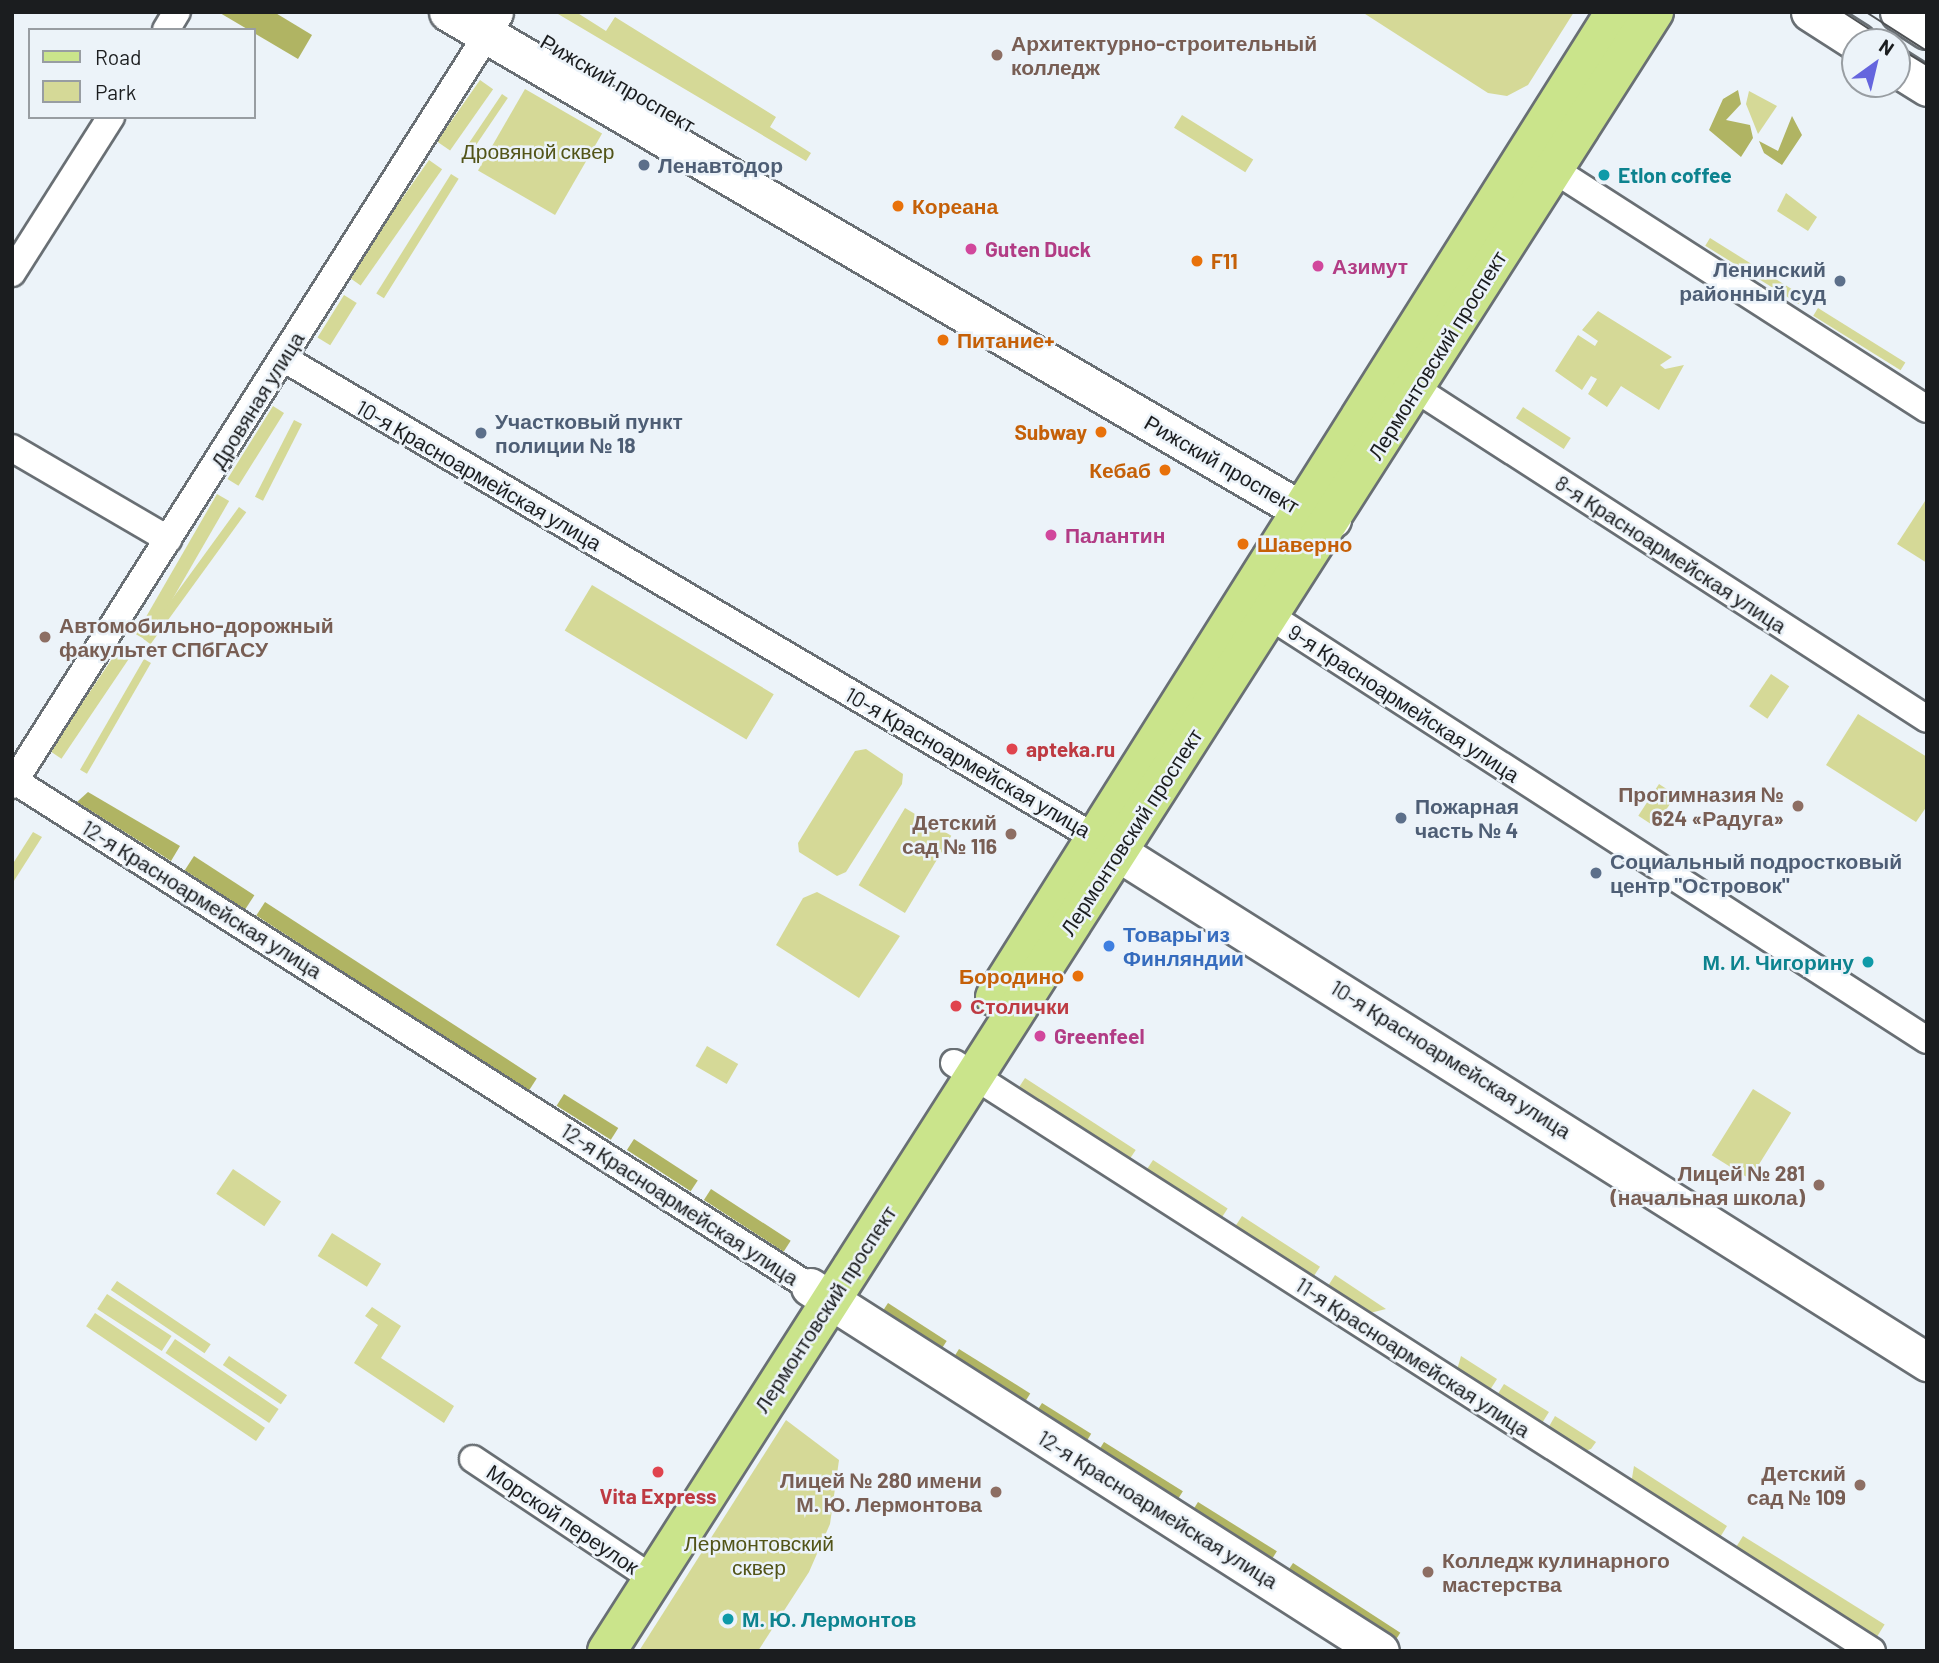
<!DOCTYPE html>
<meta charset="utf-8">
<style>
body{margin:0}
#map{position:relative;width:1939px;height:1663px;overflow:hidden;background:#ecf3f9;font-family:Barlow,sans-serif}
div>[style]{position:absolute}
[style*='--x']{left:calc(var(--x)*1px);top:calc(var(--y)*1px);width:calc(var(--w)*1px);rotate:calc(var(--a)*1deg)}
.green>*{inset:0;background:#d5d997;transform-origin:0 0}
.forest>*{inset:0;background:#b0b463;transform-origin:0 0}
.roads{filter:drop-shadow(2px 0 #696f74) drop-shadow(-2px 0 #696f74) drop-shadow(0 2px #696f74) drop-shadow(0 -2px #696f74)}
.street>*{height:26px;margin:-13px;padding:0 13px;transform-origin:13px;border-radius:13px;background:#fff}
.secondary>*{height:37px;margin:-18.5px;padding:0 18.5px;transform-origin:18.5px;border-radius:18.5px;background:#fff}
.primary>*{height:38px;margin:-19px;padding:0 19px;transform-origin:19px;border-radius:19px;background:#cae48b}
.tram>*{height:2px;margin:-1px;padding:0 1px;transform-origin:1px;border-radius:1px;background:#4d5053}
.dots>*{width:19px;height:19px;translate:-50% -50%;box-sizing:border-box;border:4px solid #ecf3f9;border-radius:50%}
span{translate:-50% -50%;white-space:nowrap;text-align:center;line-height:1.15;-webkit-text-stroke:5px #ecf3f9;paint-order:stroke}
.education-label{font-size:21px;color:#785e54;font-weight:700}
.left{translate:0 -50%;text-align:left}
.right{translate:-100% -50%;text-align:right}
.street-label{font-size:21px;color:#1b1d1f}
.park-label{font-size:21px;color:#525418}
.service-label{font-size:21px;color:#4e5e75;font-weight:700}
.culture-label{font-size:21px;color:#0d838f;font-weight:700}
.food-label{font-size:21px;color:#c56008;font-weight:700}
.hotel-label{font-size:21px;color:#b23c85;font-weight:700}
.health-label{font-size:21px;color:#be3a42;font-weight:700}
.shop-label{font-size:21px;color:#366cbe;font-weight:700}
.frame{position:absolute;inset:0;border:14px solid #1b1d1f;pointer-events:none}
.legend{position:absolute;left:28px;top:28px;width:228px;height:91px;box-sizing:border-box;background:#ecf3f9;border:2px solid #989da2;margin:0;padding:9px 12px;list-style:none;font-size:21px;color:#1b1d1f}
.legend li{display:flex;align-items:center;gap:14px;height:35px}
.legend b{width:35px;border:2px solid #989da2}
.north{position:absolute;left:1841px;top:28px;width:70px;height:70px;box-sizing:border-box;background:#ecf3f9;border:2px solid #989da2;border-radius:50%;rotate:34deg;font-size:19px;font-weight:700;line-height:28px;text-align:center;color:#1b1d1f}
.north::after{content:'';display:block;margin:auto;width:24px;height:32px;background:#6565de;clip-path:polygon(50% 0,100% 100%,50% 72%,0 100%)}
</style>
<div id="map">
<div class="green">
<i style="clip-path:polygon(576px 12px,606px 31px,615px 17px,776px 117px,770px 127px,811px 153px,806px 161px,558px 14px)"></i>
<i style="clip-path:polygon(1362px 12px,1574px 12px,1528px 85px,1507px 96px,1488px 93px)"></i>
<i style="left:480px;top:80px;width:16px;height:75px;rotate:35deg"></i>
<i style="left:525px;top:89px;width:89px;height:94px;rotate:30deg"></i>
<i style="clip-path:polygon(1749px 91px,1777px 106px,1758px 134px,1746px 104px)"></i>
<i style="left:502px;top:94px;width:7px;height:75px;rotate:34deg"></i>
<i style="left:1182px;top:115px;width:84px;height:15px;rotate:32deg"></i>
<i style="left:429px;top:160px;width:16px;height:142px;rotate:35deg"></i>
<i style="left:451px;top:174px;width:9px;height:141px;rotate:32deg"></i>
<i style="clip-path:polygon(1786px 193px,1817px 217px,1808px 231px,1777px 211px)"></i>
<i style="left:1710px;top:238px;width:110px;height:9px;rotate:32deg"></i>
<i style="left:344px;top:295px;width:15px;height:50px;rotate:32deg"></i>
<i style="left:1818px;top:308px;width:103px;height:9px;rotate:32deg"></i>
<i style="clip-path:polygon(1598px 311px,1672px 357px,1660px 365px,1665px 369px,1684px 365px,1659px 410px,1621px 386px,1607px 407px,1588px 394px,1597px 379px,1591px 376px,1582px 390px,1555px 371px,1578px 335px,1595px 346px,1598px 341px,1582px 330px)"></i>
<i style="left:273px;top:406px;width:13px;height:86px;rotate:32deg"></i>
<i style="left:1523px;top:407px;width:57px;height:13px;rotate:33deg"></i>
<i style="left:294px;top:420px;width:9px;height:86px;rotate:27deg"></i>
<i style="left:217px;top:494px;width:14px;height:162px;rotate:30deg"></i>
<i style="clip-path:polygon(1927px 498px,1927px 563px,1897px 544px)"></i>
<i style="left:239px;top:507px;width:9px;height:163px;rotate:36deg"></i>
<i style="left:592px;top:585px;width:212px;height:53px;rotate:31deg"></i>
<i style="left:122px;top:644px;width:14px;height:129px;rotate:34deg"></i>
<i style="left:144px;top:659px;width:8px;height:128px;rotate:30deg"></i>
<i style="left:1771px;top:674px;width:22px;height:39px;rotate:34deg"></i>
<i style="clip-path:polygon(1858px 714px,1927px 757px,1927px 806px,1916px 822px,1826px 765px)"></i>
<i style="clip-path:polygon(866px 749px,903px 774px,902px 784px,846px 872px,837px 876px,799px 852px,798px 843px,855px 751px)"></i>
<i style="left:1659px;top:784px;width:20px;height:38px;rotate:33deg"></i>
<i style="left:905px;top:808px;width:54px;height:90px;rotate:31deg"></i>
<i style="clip-path:polygon(33px 832px,42px 837px,12px 884px,12px 865px)"></i>
<i style="clip-path:polygon(817px 892px,900px 936px,859px 998px,776px 945px,803px 898px)"></i>
<i style="left:707px;top:1046px;width:36px;height:23px;rotate:30deg"></i>
<i style="left:1025px;top:1078px;width:132px;height:11px;rotate:33deg"></i>
<i style="left:1753px;top:1089px;width:45px;height:78px;rotate:32deg"></i>
<i style="left:1153px;top:1160px;width:89px;height:12px;rotate:33deg"></i>
<i style="left:233px;top:1169px;width:58px;height:30px;rotate:34deg"></i>
<i style="left:1242px;top:1216px;width:93px;height:12px;rotate:33deg"></i>
<i style="left:332px;top:1233px;width:58px;height:27px;rotate:32deg"></i>
<i style="clip-path:polygon(1335px 1275px,1386px 1309px,1370px 1313px,1328px 1286px)"></i>
<i style="left:117px;top:1281px;width:113px;height:11px;rotate:34deg"></i>
<i style="left:107px;top:1294px;width:77px;height:18px;rotate:33deg"></i>
<i style="clip-path:polygon(372px 1307px,401px 1326px,381px 1358px,454px 1406px,444px 1423px,354px 1363px,378px 1325px,365px 1316px)"></i>
<i style="left:95px;top:1313px;width:205px;height:16px;rotate:34deg"></i>
<i style="left:175px;top:1339px;width:125px;height:17px;rotate:34deg"></i>
<i style="left:229px;top:1356px;width:70px;height:11px;rotate:34deg"></i>
<i style="clip-path:polygon(1461px 1356px,1497px 1379px,1488px 1393px,1457px 1370px)"></i>
<i style="left:1504px;top:1384px;width:53px;height:17px;rotate:32deg"></i>
<i style="clip-path:polygon(1555px 1416px,1596px 1442px,1591px 1449px,1582px 1452px,1547px 1430px)"></i>
<i style="clip-path:polygon(786px 1420px,839px 1460px,830px 1524px,809px 1572px,758px 1651px,639px 1651px)"></i>
<i style="clip-path:polygon(1634px 1466px,1727px 1526px,1719px 1539px,1631px 1484px)"></i>
<i style="left:1743px;top:1536px;width:167px;height:17px;rotate:32deg"></i>
</div>
<div class="forest">
<i style="clip-path:polygon(274px 12px,312px 35px,298px 59px,220px 13px)"></i>
<i style="clip-path:polygon(1738px 90px,1741px 104px,1726px 120px,1750px 125px,1753px 138px,1741px 157px,1709px 130px,1723px 99px)"></i>
<i style="clip-path:polygon(1792px 116px,1802px 135px,1782px 165px,1764px 153px,1759px 141px,1778px 151px)"></i>
<i style="clip-path:polygon(88px 792px,180px 846px,171px 861px,77px 802px)"></i>
<i style="left:194px;top:856px;width:72px;height:17px;rotate:33deg"></i>
<i style="left:265px;top:902px;width:324px;height:16px;rotate:33deg"></i>
<i style="left:564px;top:1094px;width:64px;height:14px;rotate:32deg"></i>
<i style="left:634px;top:1139px;width:76px;height:13px;rotate:33deg"></i>
<i style="left:711px;top:1189px;width:95px;height:13px;rotate:33deg"></i>
<i style="left:888px;top:1303px;width:70px;height:14px;rotate:33deg"></i>
<i style="left:959px;top:1349px;width:84px;height:13px;rotate:32deg"></i>
<i style="left:1042px;top:1403px;width:58px;height:12px;rotate:32deg"></i>
<i style="left:1104px;top:1442px;width:93px;height:13px;rotate:32deg"></i>
<i style="left:1198px;top:1502px;width:93px;height:13px;rotate:32deg"></i>
<i style="left:1293px;top:1563px;width:128px;height:12px;rotate:33deg"></i>
</div>
<div class="roads">
<div class="street">
<i style="--x:166;--y:30;--w:21;--a:-59"></i>
<i style="--x:1539;--y:160;--w:461;--a:32.7"></i>
<i style="--x:12;--y:273;--w:185;--a:-57.6"></i>
<i style="--x:283;--y:358;--w:942;--a:30.57"></i>
<i style="--x:1416;--y:389;--w:608;--a:32.85"></i>
<i style="--x:12;--y:448;--w:181;--a:30.3"></i>
<i style="--x:1270;--y:616;--w:782;--a:32.84"></i>
<i style="--x:15;--y:781;--w:942;--a:32.48"></i>
<i style="--x:12;--y:785;--w:912;--a:-57.67"></i>
<i style="--x:954;--y:1063;--w:1090;--a:32.64"></i>
<i style="--x:473;--y:1459;--w:216;--a:33.7"></i>
</div>
<div class="secondary">
<i style="--x:448;--y:12;--w:991;--a:30.29"></i>
<i style="--x:1304;--y:512;--w:29;--a:14"></i>
<i style="--x:1810;--y:12;--w:56;--a:32.6"></i>
<i style="--x:1899;--y:12;--w:33;--a:33"></i>
<i style="--x:1897;--y:68;--w:36;--a:32"></i>
<i style="--x:1094;--y:837;--w:985;--a:32.22"></i>
<i style="--x:810;--y:1287;--w:676;--a:32.56"></i>
</div>
<div class="primary">
<i style="--x:995;--y:997;--w:1164;--a:-57.81"></i>
<i style="--x:607;--y:1651;--w:1945;--a:-57.43"></i>
</div>
</div>
<div class="tram">
<i style="--x:1843;--y:12;--w:55;--a:33.1"></i>
<i style="--x:1866;--y:12;--w:72;--a:32.6"></i>
<i style="--x:1897;--y:47;--w:35;--a:31"></i>
</div>
<div class="dots">
<i style="left:997px;top:55px;background:#8d6e63"></i>
<i style="left:644px;top:165px;background:#5c6f8a"></i>
<i style="left:1604px;top:175px;background:#0f9aa8"></i>
<i style="left:898px;top:206px;background:#e8710a"></i>
<i style="left:971px;top:249px;background:#d1479c"></i>
<i style="left:1197px;top:261px;background:#e8710a"></i>
<i style="left:1318px;top:266px;background:#d1479c"></i>
<i style="left:1840px;top:281px;background:#5c6f8a"></i>
<i style="left:943px;top:340px;background:#e8710a"></i>
<i style="left:1101px;top:432px;background:#e8710a"></i>
<i style="left:481px;top:433px;background:#5c6f8a"></i>
<i style="left:1165px;top:470px;background:#e8710a"></i>
<i style="left:1051px;top:535px;background:#d1479c"></i>
<i style="left:1243px;top:544px;background:#e8710a"></i>
<i style="left:45px;top:637px;background:#8d6e63"></i>
<i style="left:1012px;top:749px;background:#e0444e"></i>
<i style="left:1798px;top:806px;background:#8d6e63"></i>
<i style="left:1401px;top:818px;background:#5c6f8a"></i>
<i style="left:1011px;top:834px;background:#8d6e63"></i>
<i style="left:1596px;top:873px;background:#5c6f8a"></i>
<i style="left:1109px;top:946px;background:#3f7fe0"></i>
<i style="left:1868px;top:962px;background:#0f9aa8"></i>
<i style="left:1078px;top:976px;background:#e8710a"></i>
<i style="left:956px;top:1006px;background:#e0444e"></i>
<i style="left:1040px;top:1036px;background:#d1479c"></i>
<i style="left:1819px;top:1185px;background:#8d6e63"></i>
<i style="left:658px;top:1472px;background:#e0444e"></i>
<i style="left:1860px;top:1485px;background:#8d6e63"></i>
<i style="left:996px;top:1492px;background:#8d6e63"></i>
<i style="left:1428px;top:1572px;background:#8d6e63"></i>
<i style="left:728px;top:1619px;background:#0f9aa8"></i>
</div>
<div class="education-label">
<span class="left" style="left:1011px;top:55px">Архитектурно-строительный<br>колледж</span>
<span class="left" style="left:59px;top:637px">Автомобильно-дорожный<br>факультет СПбГАСУ</span>
<span class="right" style="left:1784px;top:806px">Прогимназия №<br>624 «Радуга»</span>
<span class="right" style="left:997px;top:834px">Детский<br>сад № 116</span>
<span class="right" style="left:1805px;top:1185px">Лицей № 281<br>(начальная школа)</span>
<span class="right" style="left:1846px;top:1485px">Детский<br>сад № 109</span>
<span class="right" style="left:982px;top:1492px">Лицей № 280 имени<br>М. Ю. Лермонтова</span>
<span class="left" style="left:1442px;top:1572px">Колледж кулинарного<br>мастерства</span>
</div>
<div class="street-label">
<span style="left:618px;top:83px;rotate:30deg">Рижский проспект</span>
<span style="left:1437px;top:355px;rotate:-58deg">Лермонтовский проспект</span>
<span style="left:257px;top:400px;rotate:-58deg">Дровяная улица</span>
<span style="left:1222px;top:464px;rotate:30deg">Рижский проспект</span>
<span style="left:479px;top:475px;rotate:30deg">10-я Красноармейская улица</span>
<span style="left:1671px;top:554px;rotate:33deg">8-я Красноармейская улица</span>
<span style="left:1404px;top:703px;rotate:33deg">9-я Красноармейская улица</span>
<span style="left:968px;top:762px;rotate:30deg">10-я Красноармейская улица</span>
<span style="left:1131px;top:832px;rotate:-57deg">Лермонтовский проспект</span>
<span style="left:202px;top:899px;rotate:32deg">12-я Красноармейская улица</span>
<span style="left:1451px;top:1059px;rotate:32deg">10-я Красноармейская улица</span>
<span style="left:680px;top:1204px;rotate:33deg">12-я Красноармейская улица</span>
<span style="left:825px;top:1309px;rotate:-57deg">Лермонтовский проспект</span>
<span style="left:1413px;top:1357px;rotate:33deg">11-я Красноармейская улица</span>
<span style="left:1158px;top:1509px;rotate:32deg">12-я Красноармейская улица</span>
<span style="left:563px;top:1519px;rotate:34deg">Морской переулок</span>
</div>
<div class="park-label">
<span style="left:538px;top:151px">Дровяной сквер</span>
<span style="left:759px;top:1555px">Лермонтовский<br>сквер</span>
</div>
<div class="service-label">
<span class="left" style="left:658px;top:165px">Ленавтодор</span>
<span class="right" style="left:1826px;top:281px">Ленинский<br>районный суд</span>
<span class="left" style="left:495px;top:433px">Участковый пункт<br>полиции № 18</span>
<span class="left" style="left:1415px;top:818px">Пожарная<br>часть № 4</span>
<span class="left" style="left:1610px;top:873px">Социальный подростковый<br>центр "Островок"</span>
</div>
<div class="culture-label">
<span class="left" style="left:1618px;top:175px">Etlon coffee</span>
<span class="right" style="left:1854px;top:962px">М. И. Чигорину</span>
<span class="left" style="left:742px;top:1619px">М. Ю. Лермонтов</span>
</div>
<div class="food-label">
<span class="left" style="left:912px;top:206px">Кореана</span>
<span class="left" style="left:1211px;top:261px">F11</span>
<span class="left" style="left:957px;top:340px">Питание+</span>
<span class="right" style="left:1087px;top:432px">Subway</span>
<span class="right" style="left:1151px;top:470px">Кебаб</span>
<span class="left" style="left:1257px;top:544px">Шаверно</span>
<span class="right" style="left:1064px;top:976px">Бородино</span>
</div>
<div class="hotel-label">
<span class="left" style="left:985px;top:249px">Guten Duck</span>
<span class="left" style="left:1332px;top:266px">Азимут</span>
<span class="left" style="left:1065px;top:535px">Палантин</span>
<span class="left" style="left:1054px;top:1036px">Greenfeel</span>
</div>
<div class="health-label">
<span class="left" style="left:1026px;top:749px">apteka.ru</span>
<span class="left" style="left:970px;top:1006px">Столички</span>
<span style="left:658px;top:1496px">Vita Express</span>
</div>
<div class="shop-label">
<span class="left" style="left:1123px;top:946px">Товары из<br>Финляндии</span>
</div>
<div class="frame"></div>
<ul class="legend">
<li><b style="height:9px;background:#cae48b"></b>Road</li>
<li><b style="height:19px;background:#d5d997"></b>Park</li>
</ul>
<div class="north">N</div>
</div>
